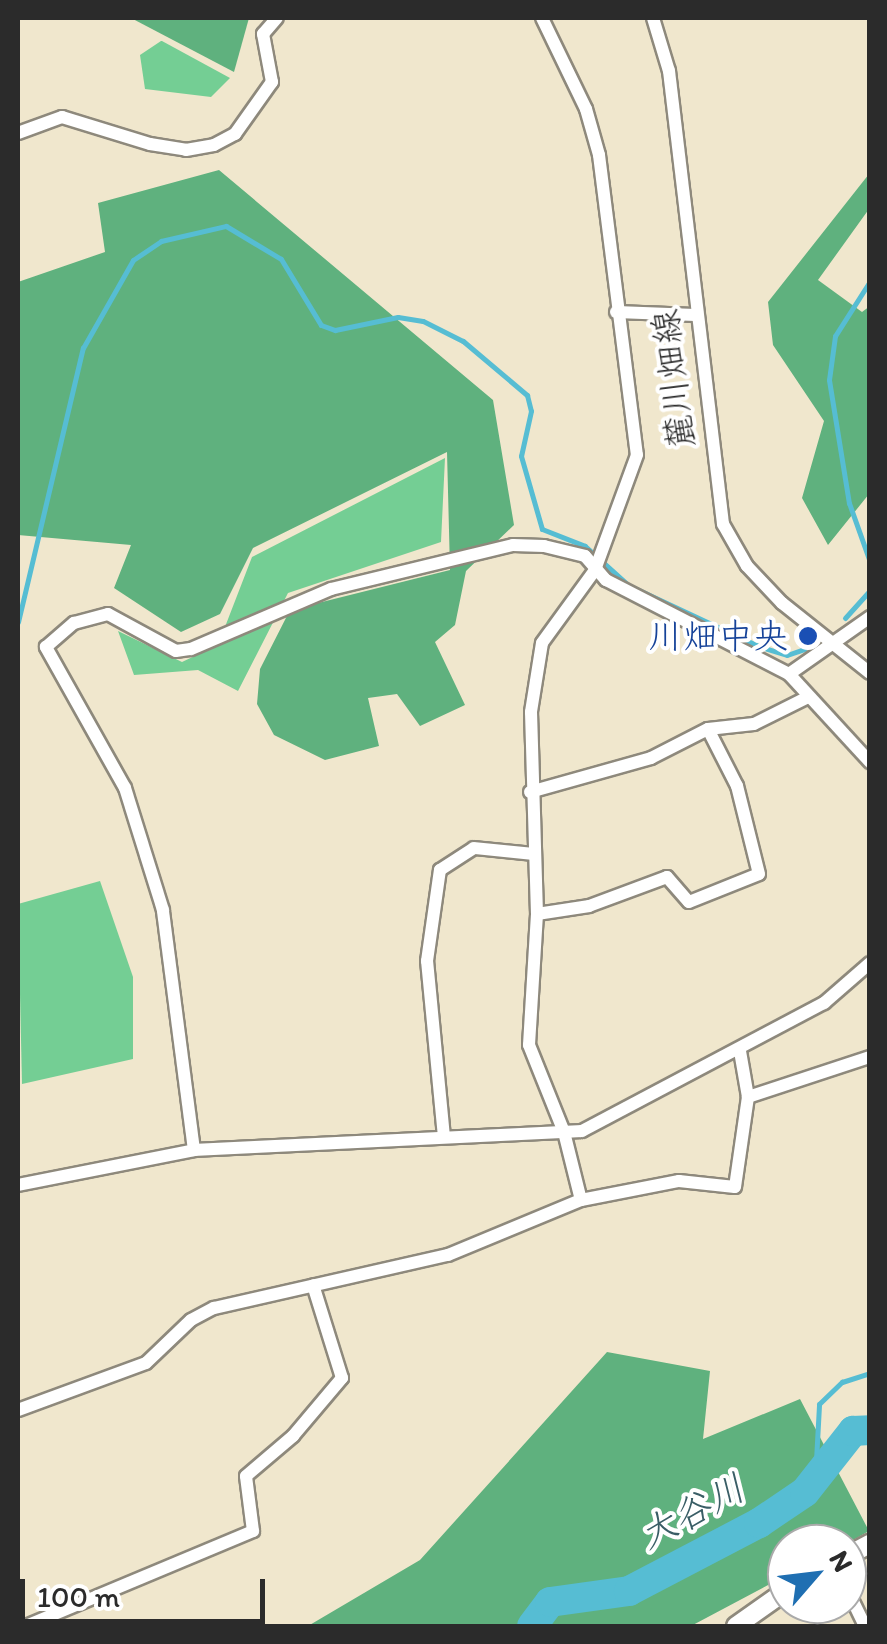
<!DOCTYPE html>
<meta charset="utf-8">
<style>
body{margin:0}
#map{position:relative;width:887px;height:1644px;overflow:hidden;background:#f0e7cd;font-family:Itim,"Klee One",sans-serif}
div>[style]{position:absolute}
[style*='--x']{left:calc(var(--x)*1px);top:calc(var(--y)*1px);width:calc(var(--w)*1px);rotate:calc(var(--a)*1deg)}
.green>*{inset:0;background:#74ce94}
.forest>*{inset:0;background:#5fb17e}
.stream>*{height:5px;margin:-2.5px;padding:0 2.5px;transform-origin:2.5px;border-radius:2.5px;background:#56bdd3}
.river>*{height:30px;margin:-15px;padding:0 15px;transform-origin:15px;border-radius:15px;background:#56bdd3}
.roads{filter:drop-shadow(2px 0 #8e897c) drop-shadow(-2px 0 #8e897c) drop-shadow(0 2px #8e897c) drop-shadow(0 -2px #8e897c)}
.street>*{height:12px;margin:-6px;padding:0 6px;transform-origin:6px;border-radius:6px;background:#fff}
.secondary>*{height:18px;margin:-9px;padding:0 9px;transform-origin:9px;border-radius:9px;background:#fff}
.dots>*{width:28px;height:28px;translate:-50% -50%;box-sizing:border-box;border:5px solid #fff;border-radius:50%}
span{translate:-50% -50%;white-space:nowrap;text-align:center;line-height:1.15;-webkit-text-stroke:8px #fff;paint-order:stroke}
.street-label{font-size:35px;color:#2b2b2b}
.transit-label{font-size:35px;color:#164399}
.right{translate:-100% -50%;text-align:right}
.water-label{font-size:38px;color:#3a5e66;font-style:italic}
.frame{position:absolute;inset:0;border:20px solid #2b2b2b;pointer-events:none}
.north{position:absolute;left:767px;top:1524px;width:100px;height:100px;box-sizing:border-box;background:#fff;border:2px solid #aaa;border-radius:50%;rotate:62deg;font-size:28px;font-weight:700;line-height:40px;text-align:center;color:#2b2b2b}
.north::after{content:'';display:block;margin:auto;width:35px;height:45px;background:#1f6fb2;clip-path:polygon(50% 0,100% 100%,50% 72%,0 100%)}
.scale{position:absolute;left:20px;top:1579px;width:245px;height:45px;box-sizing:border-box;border:5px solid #2b2b2b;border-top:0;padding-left:12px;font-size:30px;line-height:35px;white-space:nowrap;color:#2b2b2b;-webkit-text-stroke:8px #fff;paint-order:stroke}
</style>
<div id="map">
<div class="green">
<i style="clip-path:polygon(161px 41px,162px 41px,230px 78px,211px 97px,145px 89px,140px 55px)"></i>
<i style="clip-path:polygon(445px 458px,441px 542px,288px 593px,238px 691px,198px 670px,134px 675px,118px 631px,182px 662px,218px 645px,252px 557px)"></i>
<i style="clip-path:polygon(100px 881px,133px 977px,133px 1059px,22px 1084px,18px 904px)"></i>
</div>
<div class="forest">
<i style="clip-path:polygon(131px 18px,249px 18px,234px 72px)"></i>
<i style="clip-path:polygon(219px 170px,493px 400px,514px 525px,466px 571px,455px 625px,435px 642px,465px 705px,420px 726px,397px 694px,368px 698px,379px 746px,325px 760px,274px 735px,257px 704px,260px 669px,290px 610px,450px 570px,447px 452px,253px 548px,220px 614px,181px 632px,114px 588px,131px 545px,18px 535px,18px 282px,105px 252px,98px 203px)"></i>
<i style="clip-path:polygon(869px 174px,869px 209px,818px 280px,862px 312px,870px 306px,869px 494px,828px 545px,802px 498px,824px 421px,773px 345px,768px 302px)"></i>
<i style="clip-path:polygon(607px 1352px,710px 1371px,703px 1439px,800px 1399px,869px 1531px,846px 1544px,787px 1544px,787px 1575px,691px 1626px,308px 1626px,420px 1560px)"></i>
</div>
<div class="stream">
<i style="--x:870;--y:281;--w:65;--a:122.5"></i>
<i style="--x:835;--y:336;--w:44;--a:97.8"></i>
<i style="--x:829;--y:380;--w:125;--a:80.8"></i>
<i style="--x:849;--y:503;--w:63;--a:70.4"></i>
<i style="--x:845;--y:618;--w:38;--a:-48"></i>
<i style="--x:18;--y:622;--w:282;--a:-76.7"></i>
<i style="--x:83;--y:348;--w:101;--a:-60.4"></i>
<i style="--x:133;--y:260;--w:34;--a:-34"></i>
<i style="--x:161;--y:241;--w:67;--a:-13"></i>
<i style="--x:226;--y:226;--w:64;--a:31"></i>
<i style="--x:281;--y:259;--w:77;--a:58.8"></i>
<i style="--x:321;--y:325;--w:15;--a:20"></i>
<i style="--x:335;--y:330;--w:64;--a:-11.7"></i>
<i style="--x:398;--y:317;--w:25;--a:9"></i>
<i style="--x:423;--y:321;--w:45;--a:26.6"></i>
<i style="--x:463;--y:341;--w:84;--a:40.2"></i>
<i style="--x:527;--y:395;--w:16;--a:76"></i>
<i style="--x:531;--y:411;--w:46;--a:102.5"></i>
<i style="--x:521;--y:456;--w:76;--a:74"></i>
<i style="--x:542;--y:529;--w:46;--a:21.6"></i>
<i style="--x:585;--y:546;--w:58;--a:42.2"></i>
<i style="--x:628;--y:585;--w:144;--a:25.1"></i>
<i style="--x:758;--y:646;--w:30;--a:17"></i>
<i style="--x:787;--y:655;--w:18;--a:-19"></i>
<i style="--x:815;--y:1479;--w:75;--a:-86.9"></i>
<i style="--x:819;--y:1404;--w:32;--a:-44"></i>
<i style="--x:842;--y:1382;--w:29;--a:-18"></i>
</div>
<div class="river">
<i style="--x:532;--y:1626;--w:30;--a:-53"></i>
<i style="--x:550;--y:1602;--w:80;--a:-7.9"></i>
<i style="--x:629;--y:1591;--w:147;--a:-27.6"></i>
<i style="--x:759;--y:1523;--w:55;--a:-34"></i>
<i style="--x:805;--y:1492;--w:78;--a:-51.8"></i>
<i style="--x:853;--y:1431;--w:17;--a:-3"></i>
</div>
<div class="roads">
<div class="street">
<i style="--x:542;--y:18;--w:101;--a:64.2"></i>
<i style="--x:586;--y:109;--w:48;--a:74.2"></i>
<i style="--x:599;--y:155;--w:302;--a:82.8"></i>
<i style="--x:637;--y:455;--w:122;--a:110.1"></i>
<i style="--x:595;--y:570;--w:90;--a:126"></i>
<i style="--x:542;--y:643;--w:70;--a:99.1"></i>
<i style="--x:531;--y:712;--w:202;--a:88.3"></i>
<i style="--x:537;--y:914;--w:131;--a:93.5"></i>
<i style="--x:529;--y:1045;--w:94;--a:68.1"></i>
<i style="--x:564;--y:1132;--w:70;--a:76"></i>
<i style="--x:653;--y:18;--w:55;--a:73.2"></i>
<i style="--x:669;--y:71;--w:456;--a:83.2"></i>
<i style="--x:723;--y:524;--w:48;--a:60.3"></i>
<i style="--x:747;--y:566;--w:51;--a:46.6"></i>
<i style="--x:782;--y:603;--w:112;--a:38.5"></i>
<i style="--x:18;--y:133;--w:47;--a:-20"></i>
<i style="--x:62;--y:117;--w:92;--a:17.1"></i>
<i style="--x:150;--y:144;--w:36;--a:9"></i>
<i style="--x:186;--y:150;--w:28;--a:-10"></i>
<i style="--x:214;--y:145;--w:24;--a:-28"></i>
<i style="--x:235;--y:134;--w:64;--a:-54.6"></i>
<i style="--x:272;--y:82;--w:49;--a:-100.6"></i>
<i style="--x:263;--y:34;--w:21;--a:-49"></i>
<i style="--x:616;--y:312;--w:80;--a:2.1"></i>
<i style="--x:789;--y:674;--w:99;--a:-35.1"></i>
<i style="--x:530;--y:792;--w:126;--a:-15.7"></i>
<i style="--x:651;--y:758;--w:64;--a:-27"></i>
<i style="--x:708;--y:729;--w:46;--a:-6.2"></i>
<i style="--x:754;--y:724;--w:58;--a:-26.6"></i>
<i style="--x:537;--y:914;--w:53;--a:-8.7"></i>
<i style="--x:589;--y:906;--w:83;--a:-20.4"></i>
<i style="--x:667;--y:877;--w:33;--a:49"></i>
<i style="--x:689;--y:902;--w:75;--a:-21.8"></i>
<i style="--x:759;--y:874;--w:91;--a:-104"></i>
<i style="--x:737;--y:786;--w:64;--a:-117"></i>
<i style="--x:748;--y:1097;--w:128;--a:-18.2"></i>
<i style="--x:444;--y:1137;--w:177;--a:-95.5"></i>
<i style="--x:427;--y:961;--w:92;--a:-81.9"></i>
<i style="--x:440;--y:870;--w:40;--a:-32.9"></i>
<i style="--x:474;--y:848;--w:59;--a:5.8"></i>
<i style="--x:194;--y:1150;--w:242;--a:-97.4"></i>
<i style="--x:163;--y:910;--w:128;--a:-107.3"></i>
<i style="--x:125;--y:788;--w:162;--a:-119.3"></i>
<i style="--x:46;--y:647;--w:37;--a:-41"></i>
<i style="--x:74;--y:623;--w:35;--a:-15"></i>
<i style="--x:108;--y:614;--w:77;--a:28.6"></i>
<i style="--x:176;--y:651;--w:15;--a:-8"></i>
<i style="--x:191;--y:649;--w:152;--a:-23.2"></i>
<i style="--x:331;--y:589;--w:187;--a:-13.6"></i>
<i style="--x:513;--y:545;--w:31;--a:2"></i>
<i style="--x:544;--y:546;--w:42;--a:13.7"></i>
<i style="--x:585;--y:556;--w:32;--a:49"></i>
<i style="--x:606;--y:580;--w:206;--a:27.2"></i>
<i style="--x:789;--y:674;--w:120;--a:47.4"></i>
<i style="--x:18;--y:1185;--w:179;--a:-11.2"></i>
<i style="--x:194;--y:1150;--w:388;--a:-2.8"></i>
<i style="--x:582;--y:1131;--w:274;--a:-27.9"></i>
<i style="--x:824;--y:1003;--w:61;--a:-41"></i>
<i style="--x:18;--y:1410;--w:136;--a:-20.2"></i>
<i style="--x:146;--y:1363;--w:62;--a:-43.7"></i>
<i style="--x:191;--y:1320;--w:26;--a:-28"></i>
<i style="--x:214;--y:1308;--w:240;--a:-12.8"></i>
<i style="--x:448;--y:1255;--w:144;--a:-22.5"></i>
<i style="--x:581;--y:1200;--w:100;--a:-11"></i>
<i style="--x:679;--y:1181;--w:56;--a:6.1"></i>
<i style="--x:735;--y:1187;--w:91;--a:-81.8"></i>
<i style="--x:748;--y:1097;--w:47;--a:-99.9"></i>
<i style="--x:847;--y:1589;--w:41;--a:64.1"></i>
<i style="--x:26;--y:1626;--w:246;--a:-22.7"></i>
<i style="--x:253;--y:1531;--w:55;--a:-97.3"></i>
<i style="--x:246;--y:1476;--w:62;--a:-40.4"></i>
<i style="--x:293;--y:1436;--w:76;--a:-49.8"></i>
<i style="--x:342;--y:1378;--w:97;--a:-107.3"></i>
</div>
<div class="secondary">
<i style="--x:847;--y:1556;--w:26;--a:-28"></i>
<i style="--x:736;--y:1626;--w:62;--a:-35.2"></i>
</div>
</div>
<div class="dots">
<i style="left:808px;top:636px;background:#1a4fb4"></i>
</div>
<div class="street-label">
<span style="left:673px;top:379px;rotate:-97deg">麓川畑線</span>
</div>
<div class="transit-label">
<span class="right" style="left:788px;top:636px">川畑中央</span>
</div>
<div class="water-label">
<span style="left:692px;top:1512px;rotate:-28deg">大谷川</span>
</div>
<div class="frame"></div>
<div class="north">N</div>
<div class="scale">100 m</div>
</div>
